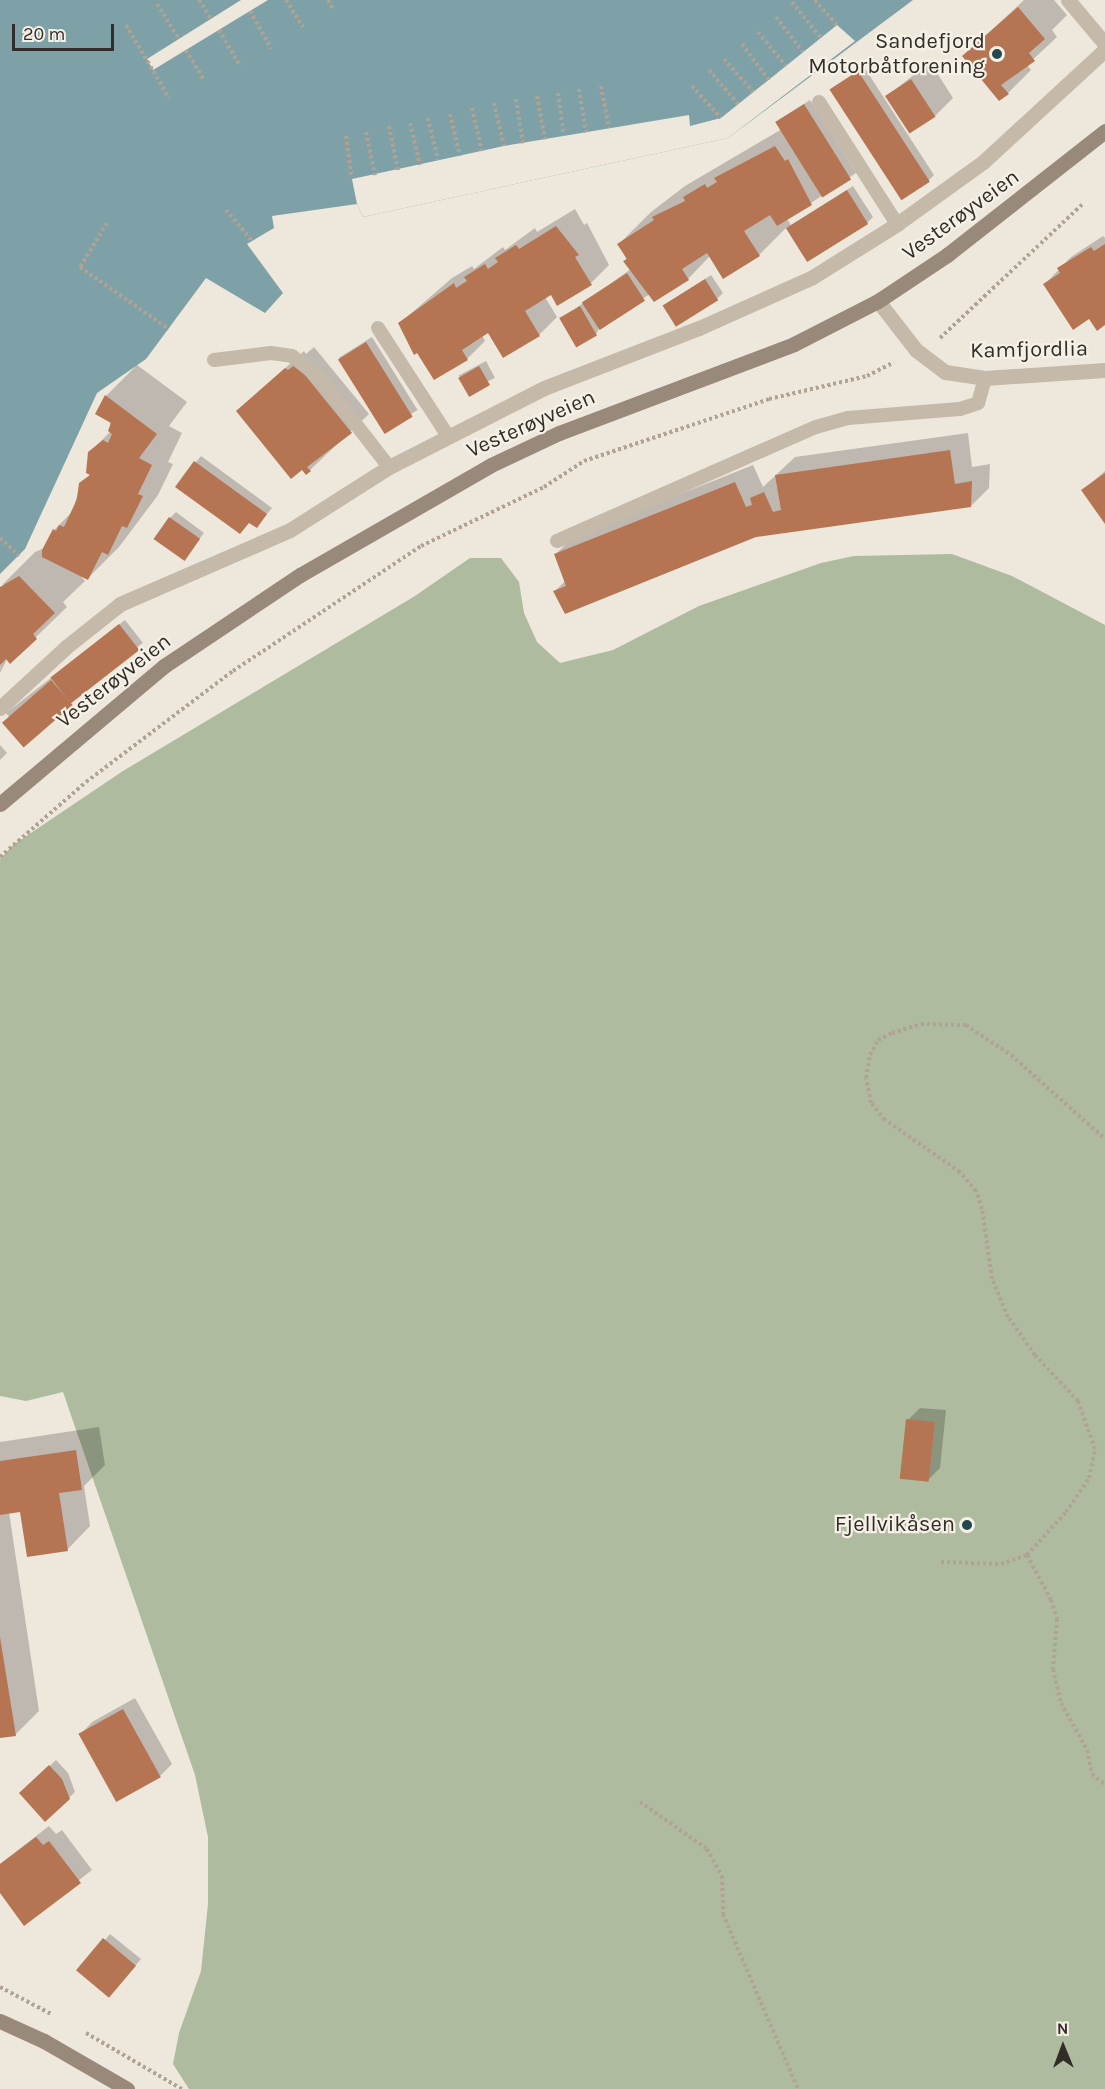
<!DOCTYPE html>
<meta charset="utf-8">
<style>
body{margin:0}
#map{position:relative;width:1105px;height:2089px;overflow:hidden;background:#eee7dc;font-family:Karla,sans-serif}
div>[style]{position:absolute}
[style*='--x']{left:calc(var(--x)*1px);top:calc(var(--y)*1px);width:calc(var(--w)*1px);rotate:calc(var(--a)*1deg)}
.green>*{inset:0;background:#aebb9e}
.water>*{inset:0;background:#7ea1a7}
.pier>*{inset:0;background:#eee7dc}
.shadow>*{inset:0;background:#0003;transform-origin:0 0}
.building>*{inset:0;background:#b67552;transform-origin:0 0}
.path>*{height:4px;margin-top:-2px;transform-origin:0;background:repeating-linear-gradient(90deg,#b0a394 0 3px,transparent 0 6px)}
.service>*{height:14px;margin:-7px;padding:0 7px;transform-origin:7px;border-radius:7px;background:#c5b9a9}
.minor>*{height:15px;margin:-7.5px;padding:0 7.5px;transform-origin:7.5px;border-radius:7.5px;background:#c5b9a9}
.secondary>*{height:15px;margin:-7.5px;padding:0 7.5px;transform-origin:7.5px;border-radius:7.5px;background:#98897b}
.dots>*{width:16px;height:16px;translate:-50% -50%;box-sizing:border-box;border:3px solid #f6f1e7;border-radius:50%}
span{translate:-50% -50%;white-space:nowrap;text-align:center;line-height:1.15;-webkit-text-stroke:4.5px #f6f1e7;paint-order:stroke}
.poi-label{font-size:22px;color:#332d28}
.right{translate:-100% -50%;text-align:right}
.street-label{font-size:22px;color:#332d28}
.north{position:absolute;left:1033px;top:2017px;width:60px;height:60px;-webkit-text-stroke:4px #f6f1e7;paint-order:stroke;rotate:359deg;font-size:16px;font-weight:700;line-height:24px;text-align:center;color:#332d28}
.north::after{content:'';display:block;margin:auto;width:21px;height:27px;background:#332d28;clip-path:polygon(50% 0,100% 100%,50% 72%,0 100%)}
.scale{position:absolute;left:12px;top:24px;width:102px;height:27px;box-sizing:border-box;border:3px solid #332d28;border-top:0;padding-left:8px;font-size:18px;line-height:21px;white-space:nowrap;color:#332d28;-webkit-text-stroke:4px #f6f1e7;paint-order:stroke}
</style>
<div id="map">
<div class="green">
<i style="clip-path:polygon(952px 554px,1012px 576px,1105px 625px,1105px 2089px,189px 2089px,173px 2064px,179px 2033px,201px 1971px,208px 1904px,208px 1837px,195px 1775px,63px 1392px,26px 1401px,0 1396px,0 859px,13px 845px,123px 771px,415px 596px,470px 558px,501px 558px,519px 582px,524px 613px,537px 642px,560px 663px,613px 650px,699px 606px,821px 563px,854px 556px)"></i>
</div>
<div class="water">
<i style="clip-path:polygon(0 0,913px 0,728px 138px,363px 217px,357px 204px,272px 216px,274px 228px,247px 244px,283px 293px,265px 313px,206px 278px,146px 359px,97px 393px,25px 549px,0 574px)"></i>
</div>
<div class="pier">
<i style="clip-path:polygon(241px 0,268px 0,153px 70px,147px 59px)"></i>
<i style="clip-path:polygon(837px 25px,855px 41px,728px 138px,363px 217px,357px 204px,352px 179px,504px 146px,689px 115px,690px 126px,721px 118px)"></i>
</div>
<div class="shadow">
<i style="clip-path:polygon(1024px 0,1054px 0,1067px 15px,1052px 30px,1057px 37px,1027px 65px,1031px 70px,1008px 93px,964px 56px)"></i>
<i style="clip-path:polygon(930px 62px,953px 98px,935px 116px,887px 96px)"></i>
<i style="clip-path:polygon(864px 67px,934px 175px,928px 181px,831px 89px)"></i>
<i style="clip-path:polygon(810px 100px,856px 173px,787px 219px,791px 225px,853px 186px,873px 217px,867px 223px,807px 260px,787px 227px,759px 255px,710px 256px,688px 279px,650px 294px,600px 326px,596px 335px,561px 319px,631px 269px,619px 244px,651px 212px,685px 186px,782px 129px,777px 122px)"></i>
<i style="clip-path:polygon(575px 209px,584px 225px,587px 223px,609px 265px,591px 283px,558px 304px,551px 293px,545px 297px,557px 317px,539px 335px,488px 331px,482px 335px,485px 341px,467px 359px,400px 323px,452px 278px,472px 266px,474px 269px,503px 247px,505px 250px,535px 228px,537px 232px)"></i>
<i style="clip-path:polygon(1103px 236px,1105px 238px,1105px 323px,1090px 317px,1045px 284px,1071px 257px)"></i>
<i style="clip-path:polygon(711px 275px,723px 293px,717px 299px,664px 306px)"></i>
<i style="left:372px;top:337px;width:86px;height:39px;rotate:58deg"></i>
<i style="clip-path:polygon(314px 347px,369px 414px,310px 470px,238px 411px,304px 351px,306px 354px)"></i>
<i style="left:486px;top:361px;width:19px;height:31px;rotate:62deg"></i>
<i style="clip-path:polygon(137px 365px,187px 402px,169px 426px,182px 433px,168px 462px,173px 464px,158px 495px,119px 547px,88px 578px,80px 575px,85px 581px,63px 602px,67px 607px,10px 662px,7px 659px,0 673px,3px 584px,35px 552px,47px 547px,54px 530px,73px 511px,80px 484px,91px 474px,89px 453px,111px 431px,106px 396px)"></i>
<i style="clip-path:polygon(968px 433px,972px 467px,990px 464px,989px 488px,971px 506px,756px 536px,555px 591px,566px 580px,555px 555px,573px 537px,753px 465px,763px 487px,795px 457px)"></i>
<i style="clip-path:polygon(201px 456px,272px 508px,257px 526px,177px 486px)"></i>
<i style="clip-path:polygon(1105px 471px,1105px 522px,1083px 490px)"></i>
<i style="clip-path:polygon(176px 512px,204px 533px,184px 558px,170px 518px)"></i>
<i style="left:125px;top:620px;width:29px;height:151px;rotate:52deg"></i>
<i style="clip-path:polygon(0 745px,7px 753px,0 760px)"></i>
<i style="clip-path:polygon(920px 1408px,946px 1410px,940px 1468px,928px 1480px,908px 1420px)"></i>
<i style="clip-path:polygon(99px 1427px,105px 1465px,84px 1486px,90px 1526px,67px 1550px,21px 1510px,9px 1512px,39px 1711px,15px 1735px,0 1737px,0 1442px)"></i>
<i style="clip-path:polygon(135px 1698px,172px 1764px,160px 1776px,80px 1735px,92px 1722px)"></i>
<i style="clip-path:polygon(56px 1760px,68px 1773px,75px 1792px,45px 1820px,21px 1793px)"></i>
<i style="clip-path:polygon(49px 1826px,56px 1834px,62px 1830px,92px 1870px,24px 1923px,0 1891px,0 1864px)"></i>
<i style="clip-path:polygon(110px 1934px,141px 1959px,115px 1990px,105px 1940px)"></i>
</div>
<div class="building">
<i style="clip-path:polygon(1018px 7px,1045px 39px,1029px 53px,1035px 61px,1001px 85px,1009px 94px,999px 101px,962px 56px)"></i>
<i style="left:858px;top:71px;width:132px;height:34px;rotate:57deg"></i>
<i style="left:911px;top:79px;width:45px;height:31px;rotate:57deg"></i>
<i style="left:804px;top:104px;width:89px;height:34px;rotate:58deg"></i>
<i style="clip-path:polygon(775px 146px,785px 161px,788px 159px,812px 205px,777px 226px,770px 215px,744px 231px,760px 256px,723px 279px,707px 253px,682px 269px,689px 280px,654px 302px,623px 261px,627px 259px,617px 244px,654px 220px,652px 217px,685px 201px,683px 197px,705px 184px,707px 188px,717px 182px,714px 178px)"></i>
<i style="left:847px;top:190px;width:40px;height:72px;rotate:58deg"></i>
<i style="clip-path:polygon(556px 226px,579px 255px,575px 257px,592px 285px,557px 306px,551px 295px,525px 311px,540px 336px,503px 358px,488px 333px,462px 350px,468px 360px,434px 380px,417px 353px,414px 355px,398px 323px,454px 283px,456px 288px,467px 281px,464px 277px,485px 264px,488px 269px,498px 262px,495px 258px,516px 245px,519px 249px)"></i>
<i style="clip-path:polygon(1105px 244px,1105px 325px,1097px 331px,1089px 319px,1073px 330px,1043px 284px,1060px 273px,1057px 268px,1091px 247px,1094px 251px)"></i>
<i style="left:627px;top:273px;width:33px;height:54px;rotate:57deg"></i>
<i style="left:705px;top:279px;width:25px;height:50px;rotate:58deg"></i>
<i style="left:580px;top:306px;width:34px;height:24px;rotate:60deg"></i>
<i style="left:366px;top:342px;width:88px;height:33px;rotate:58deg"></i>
<i style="clip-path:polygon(296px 364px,352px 433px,307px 467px,311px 471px,306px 475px,302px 470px,291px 479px,236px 411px,285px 368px,288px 370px)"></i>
<i style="left:479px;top:366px;width:22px;height:24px;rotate:60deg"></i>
<i style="clip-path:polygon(105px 395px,157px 434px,139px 458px,152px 465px,138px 494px,143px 496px,127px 528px,122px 526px,108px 555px,102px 552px,88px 580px,42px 557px,42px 550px,53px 529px,56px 531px,59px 525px,64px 527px,77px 499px,79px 483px,90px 475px,86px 473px,88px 452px,103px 440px,108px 443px,112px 434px,108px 431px,111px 423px,95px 414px)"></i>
<i style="clip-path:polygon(950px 450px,955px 484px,972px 481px,971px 507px,756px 537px,565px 614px,553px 591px,566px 586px,554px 554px,735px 482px,746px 507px,752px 505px,750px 498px,764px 492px,773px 512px,781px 510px,775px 475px)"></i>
<i style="clip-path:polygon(194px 461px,267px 514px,257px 528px,249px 523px,240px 534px,175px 487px)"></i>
<i style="clip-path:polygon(1105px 473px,1105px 524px,1081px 490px)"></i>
<i style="left:169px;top:517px;width:38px;height:27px;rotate:35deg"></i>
<i style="clip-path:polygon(19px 576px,55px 613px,33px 634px,37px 639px,10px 664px,6px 659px,0 665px,0 587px)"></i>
<i style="left:119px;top:624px;width:33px;height:87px;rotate:52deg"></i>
<i style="left:51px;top:680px;width:33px;height:65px;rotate:49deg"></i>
<i style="left:906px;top:1419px;width:29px;height:60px;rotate:6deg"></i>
<i style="clip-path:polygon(76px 1450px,82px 1490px,59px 1493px,68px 1551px,27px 1557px,20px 1512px,0 1515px,0 1461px)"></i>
<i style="clip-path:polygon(0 1637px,16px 1736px,0 1738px)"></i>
<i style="left:123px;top:1709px;width:78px;height:51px;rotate:61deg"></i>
<i style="clip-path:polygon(49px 1765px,62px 1779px,70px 1799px,45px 1822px,19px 1793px)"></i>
<i style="clip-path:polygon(36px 1837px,43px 1845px,49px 1841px,81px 1883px,24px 1926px,0 1893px,0 1864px)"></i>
<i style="left:103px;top:1938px;width:43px;height:42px;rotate:40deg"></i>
</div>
<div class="path">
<i style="--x:199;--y:0;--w:22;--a:58"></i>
<i style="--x:286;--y:0;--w:32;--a:58"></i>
<i style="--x:328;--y:0;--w:10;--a:61"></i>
<i style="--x:815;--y:0;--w:33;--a:49"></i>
<i style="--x:792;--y:2;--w:46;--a:51.1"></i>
<i style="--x:157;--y:4;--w:41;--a:57.8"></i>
<i style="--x:250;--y:11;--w:43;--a:60.4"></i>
<i style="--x:776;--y:17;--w:44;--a:52.4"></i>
<i style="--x:126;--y:25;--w:85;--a:59.5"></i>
<i style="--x:219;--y:30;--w:42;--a:59.7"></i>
<i style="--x:758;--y:32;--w:44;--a:50.5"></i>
<i style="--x:742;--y:44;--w:45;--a:53.1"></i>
<i style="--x:186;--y:50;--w:35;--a:59"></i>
<i style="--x:724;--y:59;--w:44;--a:48.7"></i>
<i style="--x:709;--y:70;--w:45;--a:49.5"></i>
<i style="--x:601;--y:86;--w:43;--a:79.2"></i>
<i style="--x:692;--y:86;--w:43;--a:47.8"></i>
<i style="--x:579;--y:89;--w:44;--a:80.8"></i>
<i style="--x:558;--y:93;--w:43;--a:82.1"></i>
<i style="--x:537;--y:96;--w:44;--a:79.5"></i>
<i style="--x:516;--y:99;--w:45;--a:81"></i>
<i style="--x:494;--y:103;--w:44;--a:76.9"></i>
<i style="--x:472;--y:108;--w:44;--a:76.9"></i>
<i style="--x:450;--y:114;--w:43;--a:76.6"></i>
<i style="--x:428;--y:118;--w:43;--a:76.6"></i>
<i style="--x:410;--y:123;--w:43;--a:76.6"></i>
<i style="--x:389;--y:126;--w:45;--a:78.4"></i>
<i style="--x:366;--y:132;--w:44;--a:78.2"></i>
<i style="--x:346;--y:136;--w:43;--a:82.1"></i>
<i style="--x:226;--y:210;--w:40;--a:50"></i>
<i style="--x:107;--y:223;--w:52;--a:121.5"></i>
<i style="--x:80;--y:267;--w:108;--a:34.9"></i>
<i style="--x:940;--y:338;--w:197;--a:-43.2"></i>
<i style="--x:0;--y:538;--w:26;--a:43"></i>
<i style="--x:0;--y:857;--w:114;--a:-41.1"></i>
<i style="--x:86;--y:782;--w:184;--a:-37.1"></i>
<i style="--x:233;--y:671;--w:226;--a:-33.6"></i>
<i style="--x:421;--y:546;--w:136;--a:-25.6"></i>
<i style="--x:544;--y:487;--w:48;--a:-33"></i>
<i style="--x:584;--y:461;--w:195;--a:-18.5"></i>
<i style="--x:769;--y:399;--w:101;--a:-13.2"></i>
<i style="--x:867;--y:376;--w:30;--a:-27"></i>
<i style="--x:1027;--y:1555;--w:51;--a:61.9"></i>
<i style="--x:1051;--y:1600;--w:20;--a:72"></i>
<i style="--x:1057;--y:1619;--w:50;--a:94.6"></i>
<i style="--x:1053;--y:1669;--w:35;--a:77"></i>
<i style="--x:1061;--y:1703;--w:54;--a:61"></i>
<i style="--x:1087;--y:1750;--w:25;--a:78"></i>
<i style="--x:1092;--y:1774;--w:17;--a:40"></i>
<i style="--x:941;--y:1562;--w:60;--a:1.9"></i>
<i style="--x:1001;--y:1564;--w:28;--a:-19"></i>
<i style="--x:1027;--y:1555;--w:58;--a:-47.8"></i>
<i style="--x:1066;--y:1512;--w:41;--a:-55.9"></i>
<i style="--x:1089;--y:1478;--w:30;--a:-78"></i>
<i style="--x:1095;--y:1449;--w:51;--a:-109.5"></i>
<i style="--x:1078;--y:1401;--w:63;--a:-133.1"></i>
<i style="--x:1035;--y:1355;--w:47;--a:-125.4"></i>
<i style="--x:1008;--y:1317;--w:41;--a:-112.8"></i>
<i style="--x:992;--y:1279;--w:71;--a:-98.1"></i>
<i style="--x:982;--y:1209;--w:19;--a:-108"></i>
<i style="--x:976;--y:1191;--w:25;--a:-130"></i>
<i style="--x:960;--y:1172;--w:91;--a:-145.3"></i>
<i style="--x:885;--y:1120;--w:22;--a:-129"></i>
<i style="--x:871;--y:1103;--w:25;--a:-101"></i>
<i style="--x:866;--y:1078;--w:23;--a:-80"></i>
<i style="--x:870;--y:1055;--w:17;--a:-62"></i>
<i style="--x:878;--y:1040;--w:16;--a:-27"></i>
<i style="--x:892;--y:1033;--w:30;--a:-17"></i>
<i style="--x:921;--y:1024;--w:45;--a:1.3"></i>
<i style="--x:966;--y:1025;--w:54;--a:33.7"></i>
<i style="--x:1011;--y:1055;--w:126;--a:41.8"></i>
<i style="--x:640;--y:1802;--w:82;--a:35"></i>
<i style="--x:707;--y:1849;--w:31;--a:61"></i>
<i style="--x:722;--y:1876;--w:38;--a:88"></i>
<i style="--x:723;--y:1914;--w:190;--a:66.8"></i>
<i style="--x:0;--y:1987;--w:58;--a:27.9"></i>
<i style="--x:86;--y:2033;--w:111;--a:30.3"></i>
</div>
<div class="service">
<i style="--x:819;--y:102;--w:145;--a:57.4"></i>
<i style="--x:378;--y:328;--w:129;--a:57.1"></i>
<i style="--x:214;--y:360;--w:57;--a:-7"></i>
<i style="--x:271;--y:353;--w:21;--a:8"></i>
<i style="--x:292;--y:356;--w:36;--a:38"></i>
<i style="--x:320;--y:378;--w:113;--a:52.2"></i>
<i style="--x:557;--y:541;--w:283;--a:-23.8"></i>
<i style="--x:816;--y:427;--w:33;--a:-16"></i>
<i style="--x:848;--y:418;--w:112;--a:-4.6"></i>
<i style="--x:960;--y:409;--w:19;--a:-18"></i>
<i style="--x:978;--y:403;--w:26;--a:-74"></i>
</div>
<div class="minor">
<i style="--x:1068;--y:0;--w:57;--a:49.9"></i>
<i style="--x:878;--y:301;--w:62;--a:52.2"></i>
<i style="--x:916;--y:350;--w:36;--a:37"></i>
<i style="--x:945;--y:372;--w:40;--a:8.5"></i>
<i style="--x:985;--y:378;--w:120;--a:-3.8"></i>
<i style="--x:0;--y:708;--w:90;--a:-42.7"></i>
<i style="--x:66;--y:647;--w:69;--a:-38.5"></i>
<i style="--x:120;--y:604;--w:185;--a:-23.5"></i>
<i style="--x:290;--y:530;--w:117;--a:-32.5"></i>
<i style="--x:389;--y:467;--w:174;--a:-27"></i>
<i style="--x:544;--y:388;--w:166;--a:-21.2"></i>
<i style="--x:699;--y:328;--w:123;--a:-24.1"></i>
<i style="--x:811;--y:278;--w:102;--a:-32.1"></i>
<i style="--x:897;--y:224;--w:106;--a:-35.8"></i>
<i style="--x:983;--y:162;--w:166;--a:-42.6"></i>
</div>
<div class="secondary">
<i style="--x:0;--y:804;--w:214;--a:-40.1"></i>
<i style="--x:164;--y:666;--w:164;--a:-33.8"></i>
<i style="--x:300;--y:575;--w:220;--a:-29.9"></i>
<i style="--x:491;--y:465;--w:75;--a:-25.2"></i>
<i style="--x:559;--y:433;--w:251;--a:-20.7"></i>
<i style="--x:794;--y:344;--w:94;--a:-27.1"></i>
<i style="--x:878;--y:301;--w:83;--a:-33.7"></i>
<i style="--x:947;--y:255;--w:201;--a:-38.1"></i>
<i style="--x:0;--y:2021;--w:48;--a:24.4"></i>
<i style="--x:44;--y:2041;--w:96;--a:30"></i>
</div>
<div class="dots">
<i style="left:997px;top:54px;background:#23474f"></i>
<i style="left:967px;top:1525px;background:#23474f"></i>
</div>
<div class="poi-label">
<span class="right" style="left:985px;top:54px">Sandefjord<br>Motorbåtforening</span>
<span class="right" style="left:955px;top:1525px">Fjellvikåsen</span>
</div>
<div class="street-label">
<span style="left:961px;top:215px;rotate:-36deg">Vesterøyveien</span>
<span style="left:1029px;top:350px;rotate:-1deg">Kamfjordlia</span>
<span style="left:531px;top:424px;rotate:-24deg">Vesterøyveien</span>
<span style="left:114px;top:681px;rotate:-38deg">Vesterøyveien</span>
</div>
<div class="north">N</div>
<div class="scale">20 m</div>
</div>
